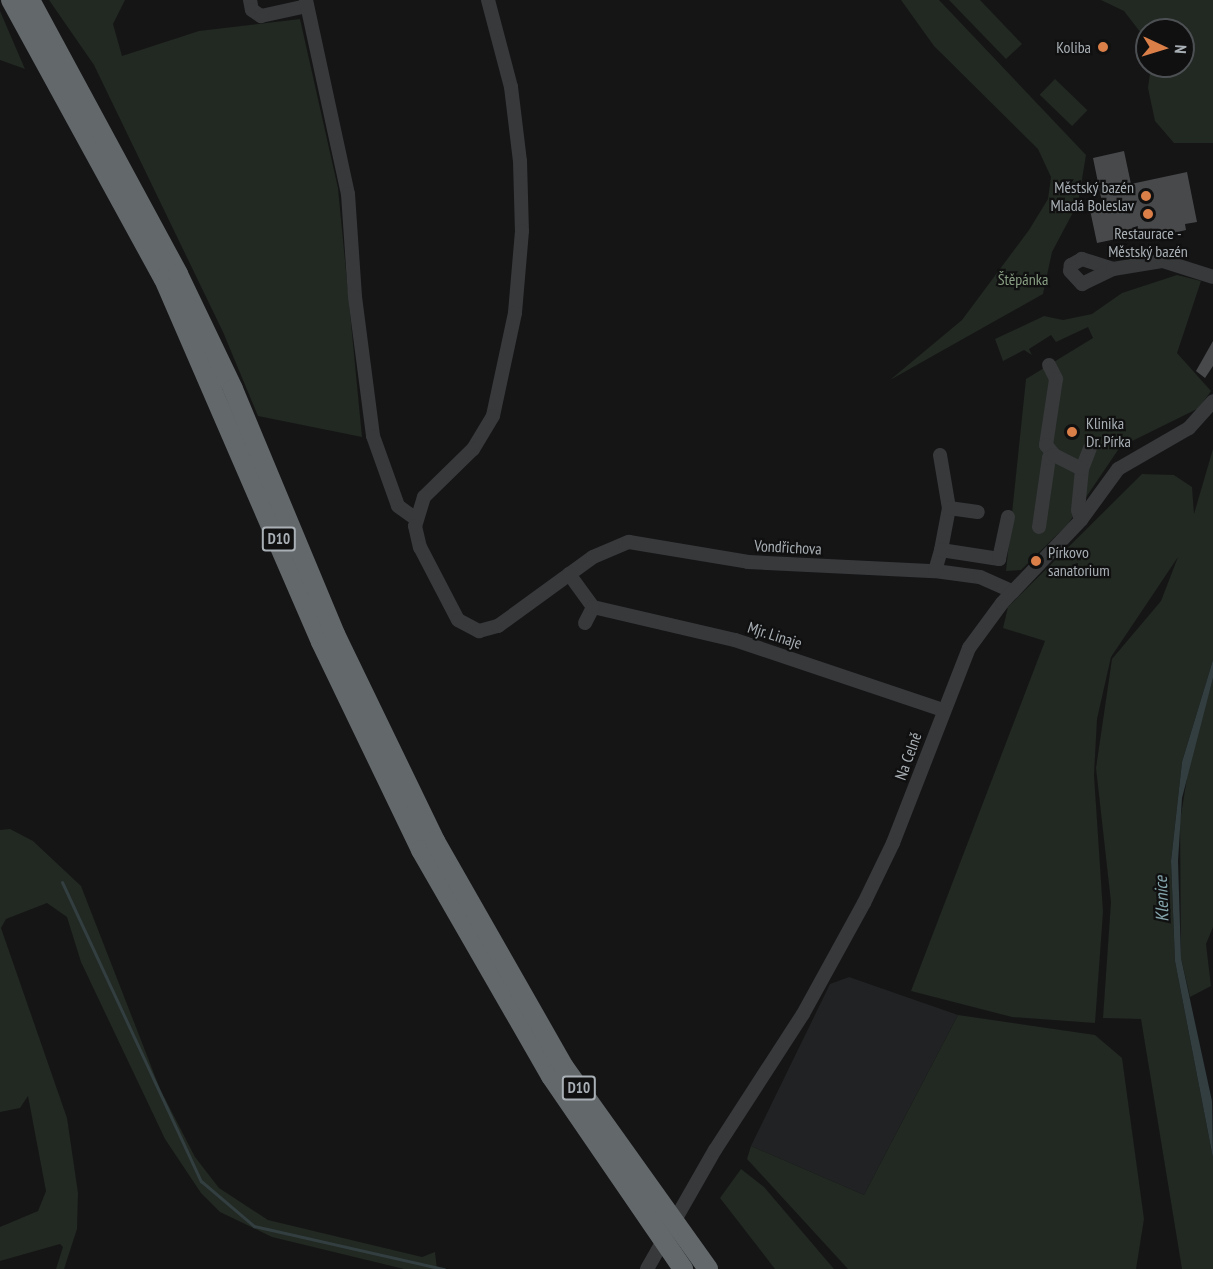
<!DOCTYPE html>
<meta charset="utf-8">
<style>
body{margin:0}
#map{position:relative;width:1213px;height:1269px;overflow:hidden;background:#151516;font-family:"PT Sans Narrow",sans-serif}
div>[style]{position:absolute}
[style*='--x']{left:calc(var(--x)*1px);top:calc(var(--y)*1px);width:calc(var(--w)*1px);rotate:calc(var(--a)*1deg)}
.built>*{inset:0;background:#212223}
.green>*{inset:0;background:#222822;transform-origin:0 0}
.water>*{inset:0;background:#323e40}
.stream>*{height:3px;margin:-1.5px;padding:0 1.5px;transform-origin:1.5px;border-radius:1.5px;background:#323e40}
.building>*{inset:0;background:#47494b}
.minor>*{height:14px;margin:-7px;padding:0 7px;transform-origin:7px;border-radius:7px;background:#37393b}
.highway>*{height:20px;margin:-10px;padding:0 10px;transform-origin:10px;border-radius:10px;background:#63686b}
.dots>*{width:16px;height:16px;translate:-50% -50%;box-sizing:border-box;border:3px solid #101011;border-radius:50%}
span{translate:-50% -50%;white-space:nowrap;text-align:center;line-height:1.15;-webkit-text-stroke:4.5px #101011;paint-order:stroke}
.shield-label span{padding:2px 4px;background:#101011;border:2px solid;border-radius:4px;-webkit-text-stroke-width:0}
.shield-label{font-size:15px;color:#a9b0b5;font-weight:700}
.poi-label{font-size:16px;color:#a9b0b5}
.right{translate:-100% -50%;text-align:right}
.left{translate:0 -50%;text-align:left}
.park-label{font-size:16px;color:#889e82}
.street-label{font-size:16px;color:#a9b0b5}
.water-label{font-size:18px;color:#84a5ac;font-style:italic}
.north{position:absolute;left:1135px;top:18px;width:60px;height:60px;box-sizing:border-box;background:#101011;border:2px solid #4d5053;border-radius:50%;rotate:94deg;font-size:16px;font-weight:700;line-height:24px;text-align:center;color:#a9b0b5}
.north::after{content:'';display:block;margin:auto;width:21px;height:27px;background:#db7f49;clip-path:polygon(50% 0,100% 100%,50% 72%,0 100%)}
</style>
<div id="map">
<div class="built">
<i style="clip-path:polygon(849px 977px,958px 1015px,864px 1195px,751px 1146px,830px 984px)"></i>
</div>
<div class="green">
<i style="clip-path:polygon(49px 0,125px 0,113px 24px,122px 56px,199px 31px,300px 19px,338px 188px,362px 437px,258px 416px,223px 332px,94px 65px)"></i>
<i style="clip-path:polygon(901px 0,939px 0,1086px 155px,1078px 203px,1052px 252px,1043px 294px,890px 380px,962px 320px,1029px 230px,1048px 199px,1051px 177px,1038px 149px,934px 46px)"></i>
<i style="clip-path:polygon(949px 0,980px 0,1022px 44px,1006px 59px)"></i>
<i style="clip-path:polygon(1101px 0,1213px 0,1213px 143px,1174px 143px,1155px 121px,1148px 88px,1151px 66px,1183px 66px,1183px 30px,1147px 30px,1147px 41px,1124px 11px)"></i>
<i style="clip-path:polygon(0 11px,25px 69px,0 60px)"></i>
<i style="left:1055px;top:79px;width:45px;height:22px;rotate:44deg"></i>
<i style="clip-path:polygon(1177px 275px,1201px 281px,1177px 353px,1211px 391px,1199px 408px,1120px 447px,1068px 524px,1021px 570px,1006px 571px,1026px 379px,1093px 338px,1088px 327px,1056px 342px,1051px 335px,1029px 349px,1032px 355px,1024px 350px,1003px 361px,995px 339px,1044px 316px,1063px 320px,1092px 314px,1122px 293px)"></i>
<i style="clip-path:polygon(1213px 449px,1213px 660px,1182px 762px,1171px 861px,1175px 961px,1213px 1158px,1213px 1269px,1182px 1269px,1141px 1019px,1103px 1018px,1111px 902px,1096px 768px,1112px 659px,1161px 601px,1178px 557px,1111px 657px,1097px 719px,1094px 775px,1103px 912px,1095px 1023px,1012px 1017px,911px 991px,1045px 641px,1003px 628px,1008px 607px,1142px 474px,1174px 475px,1192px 487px,1194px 514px)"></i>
<i style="clip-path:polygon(1213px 678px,1213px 927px,1206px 944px,1211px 986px,1190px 997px,1181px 958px,1180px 821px,1191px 753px)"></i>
<i style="clip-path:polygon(10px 829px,33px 841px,81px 886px,160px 1089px,195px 1157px,219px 1188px,268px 1220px,422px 1257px,435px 1252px,437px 1269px,404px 1269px,272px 1237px,220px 1212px,201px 1193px,165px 1139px,81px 962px,67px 917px,47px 903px,6px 919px,1px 928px,67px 1118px,78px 1193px,77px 1229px,64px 1269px,56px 1269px,63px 1247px,60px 1244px,0 1261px,0 1227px,38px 1211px,46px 1191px,28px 1096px,20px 1108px,0 1112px,0 830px)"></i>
<i style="clip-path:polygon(958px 1015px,1095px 1035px,1122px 1058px,1144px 1219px,1136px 1269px,848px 1269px,747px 1159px,751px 1146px,864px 1195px)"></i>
<i style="clip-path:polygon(741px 1169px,764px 1187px,834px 1269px,775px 1269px,720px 1198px)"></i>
</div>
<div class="water">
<i style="clip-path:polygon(1213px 660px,1213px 678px,1182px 798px,1178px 861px,1181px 958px,1212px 1101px,1213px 1158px,1175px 961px,1171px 861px,1182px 762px)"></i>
</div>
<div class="stream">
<i style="--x:62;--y:882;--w:330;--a:65.1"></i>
<i style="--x:201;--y:1181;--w:70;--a:40.3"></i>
<i style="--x:254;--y:1226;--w:195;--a:12.8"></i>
</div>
<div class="building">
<i style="clip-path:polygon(1124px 151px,1131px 184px,1187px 172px,1197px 222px,1185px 224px,1186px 230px,1161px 236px,1159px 230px,1097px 243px,1090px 210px,1103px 207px,1093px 158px)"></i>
<i style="clip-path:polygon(1213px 341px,1213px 366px,1205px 378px,1196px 371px)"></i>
</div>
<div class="minor">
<i style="--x:250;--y:0;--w:10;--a:79"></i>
<i style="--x:252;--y:10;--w:11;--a:34"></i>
<i style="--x:261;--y:16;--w:47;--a:-12.3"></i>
<i style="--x:306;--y:0;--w:198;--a:77.8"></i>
<i style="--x:348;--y:194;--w:103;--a:86.1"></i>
<i style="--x:355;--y:297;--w:140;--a:82.6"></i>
<i style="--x:373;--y:436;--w:74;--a:70.3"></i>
<i style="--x:398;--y:506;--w:22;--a:36"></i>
<i style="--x:488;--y:0;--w:90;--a:75.2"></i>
<i style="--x:511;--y:87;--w:75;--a:83.1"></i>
<i style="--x:520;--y:161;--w:70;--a:88.4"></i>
<i style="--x:522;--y:231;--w:82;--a:94.9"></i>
<i style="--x:515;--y:313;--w:105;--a:102.1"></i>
<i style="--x:493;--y:416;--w:39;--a:121"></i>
<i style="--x:473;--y:449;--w:69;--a:135.6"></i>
<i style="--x:424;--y:497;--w:30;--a:107"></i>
<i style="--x:415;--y:526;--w:22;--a:77"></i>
<i style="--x:420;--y:547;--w:82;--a:62.5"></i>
<i style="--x:458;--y:620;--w:24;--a:28"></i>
<i style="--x:479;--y:631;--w:20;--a:-15"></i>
<i style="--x:498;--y:626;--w:117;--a:-36"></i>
<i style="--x:593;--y:557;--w:39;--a:-23"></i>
<i style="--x:629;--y:542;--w:121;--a:9.5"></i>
<i style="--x:748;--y:562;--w:187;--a:2.8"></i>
<i style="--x:935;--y:571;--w:45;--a:7.6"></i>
<i style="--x:980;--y:577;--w:36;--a:24"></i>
<i style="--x:1113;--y:269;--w:33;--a:-162"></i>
<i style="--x:1082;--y:259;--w:13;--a:151"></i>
<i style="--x:1071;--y:265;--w:6;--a:99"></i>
<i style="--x:1070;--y:271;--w:18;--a:47"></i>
<i style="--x:1082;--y:284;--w:34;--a:-26"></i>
<i style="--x:1113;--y:269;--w:51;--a:-9.1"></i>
<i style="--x:1163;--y:261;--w:52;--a:17.7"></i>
<i style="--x:1049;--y:365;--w:16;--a:63"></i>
<i style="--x:1056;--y:379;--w:67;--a:98.6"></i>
<i style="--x:1046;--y:445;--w:13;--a:51"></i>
<i style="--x:940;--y:455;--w:54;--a:80.4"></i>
<i style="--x:1081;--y:520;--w:10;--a:-107"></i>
<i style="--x:1078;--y:510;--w:41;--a:-84.4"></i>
<i style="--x:1082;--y:469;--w:22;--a:-69"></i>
<i style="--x:1039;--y:527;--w:70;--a:-81.8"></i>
<i style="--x:1049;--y:458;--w:6;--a:-31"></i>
<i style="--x:1054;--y:455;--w:31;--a:27"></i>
<i style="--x:941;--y:550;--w:43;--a:-79.2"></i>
<i style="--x:949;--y:508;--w:29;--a:8"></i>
<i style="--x:935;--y:571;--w:22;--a:-74"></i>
<i style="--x:941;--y:550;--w:59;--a:8.8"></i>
<i style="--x:999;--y:559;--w:43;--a:-77.9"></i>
<i style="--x:569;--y:574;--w:41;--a:54"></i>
<i style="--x:593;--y:607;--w:146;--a:13.1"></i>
<i style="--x:735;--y:640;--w:219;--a:18.6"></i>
<i style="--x:585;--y:623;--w:18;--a:-63"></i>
<i style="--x:647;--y:1269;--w:137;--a:-60.3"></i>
<i style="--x:715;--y:1150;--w:162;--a:-57.1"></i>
<i style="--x:803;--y:1014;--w:127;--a:-61.2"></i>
<i style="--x:864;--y:903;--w:67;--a:-64.2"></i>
<i style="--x:893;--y:843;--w:209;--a:-68.7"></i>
<i style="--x:969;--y:648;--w:56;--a:-53.7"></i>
<i style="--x:1002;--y:603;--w:115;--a:-46.4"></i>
<i style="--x:1081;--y:520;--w:63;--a:-54"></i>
<i style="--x:1118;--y:469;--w:82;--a:-30"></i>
<i style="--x:1189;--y:428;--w:36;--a:-48"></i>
</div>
<div class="highway">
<i style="--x:11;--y:0;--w:318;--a:61.3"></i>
<i style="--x:164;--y:279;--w:395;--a:66.6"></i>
<i style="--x:321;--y:642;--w:231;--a:64.3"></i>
<i style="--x:421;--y:850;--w:261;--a:60.1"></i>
<i style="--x:551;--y:1076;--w:234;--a:55.6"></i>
<i style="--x:30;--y:0;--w:311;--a:61.6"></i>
<i style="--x:178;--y:274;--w:127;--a:64.4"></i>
<i style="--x:233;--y:389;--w:265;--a:67.4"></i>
<i style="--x:335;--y:634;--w:230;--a:64.2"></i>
<i style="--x:435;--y:841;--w:260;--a:60.3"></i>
<i style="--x:564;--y:1067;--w:248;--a:54.5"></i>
</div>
<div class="dots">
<i style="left:1103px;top:47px;background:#db7f49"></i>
<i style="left:1146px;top:196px;background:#db7f49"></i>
<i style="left:1148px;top:214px;background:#db7f49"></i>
<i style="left:1072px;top:432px;background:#db7f49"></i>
<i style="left:1036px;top:561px;background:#db7f49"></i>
</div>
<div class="shield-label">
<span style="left:279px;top:539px">D10</span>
<span style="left:579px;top:1088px">D10</span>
</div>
<div class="poi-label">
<span class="right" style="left:1091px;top:47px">Koliba</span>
<span class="right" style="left:1134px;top:196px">Městský bazén<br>Mladá Boleslav</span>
<span style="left:1148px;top:242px">Restaurace -<br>Městský bazén</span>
<span class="left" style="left:1086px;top:432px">Klinika<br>Dr. Pírka</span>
<span class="left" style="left:1048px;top:561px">Pírkovo<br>sanatorium</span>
</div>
<div class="park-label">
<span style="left:1023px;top:279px">Štěpánka</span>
</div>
<div class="street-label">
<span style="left:788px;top:547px;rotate:3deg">Vondřichova</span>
<span style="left:775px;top:635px;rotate:18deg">Mjr. Linaje</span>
<span style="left:908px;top:756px;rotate:-70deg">Na Celně</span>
</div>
<div class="water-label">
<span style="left:1162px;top:899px;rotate:-92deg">Klenice</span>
</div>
<div class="north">N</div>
</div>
